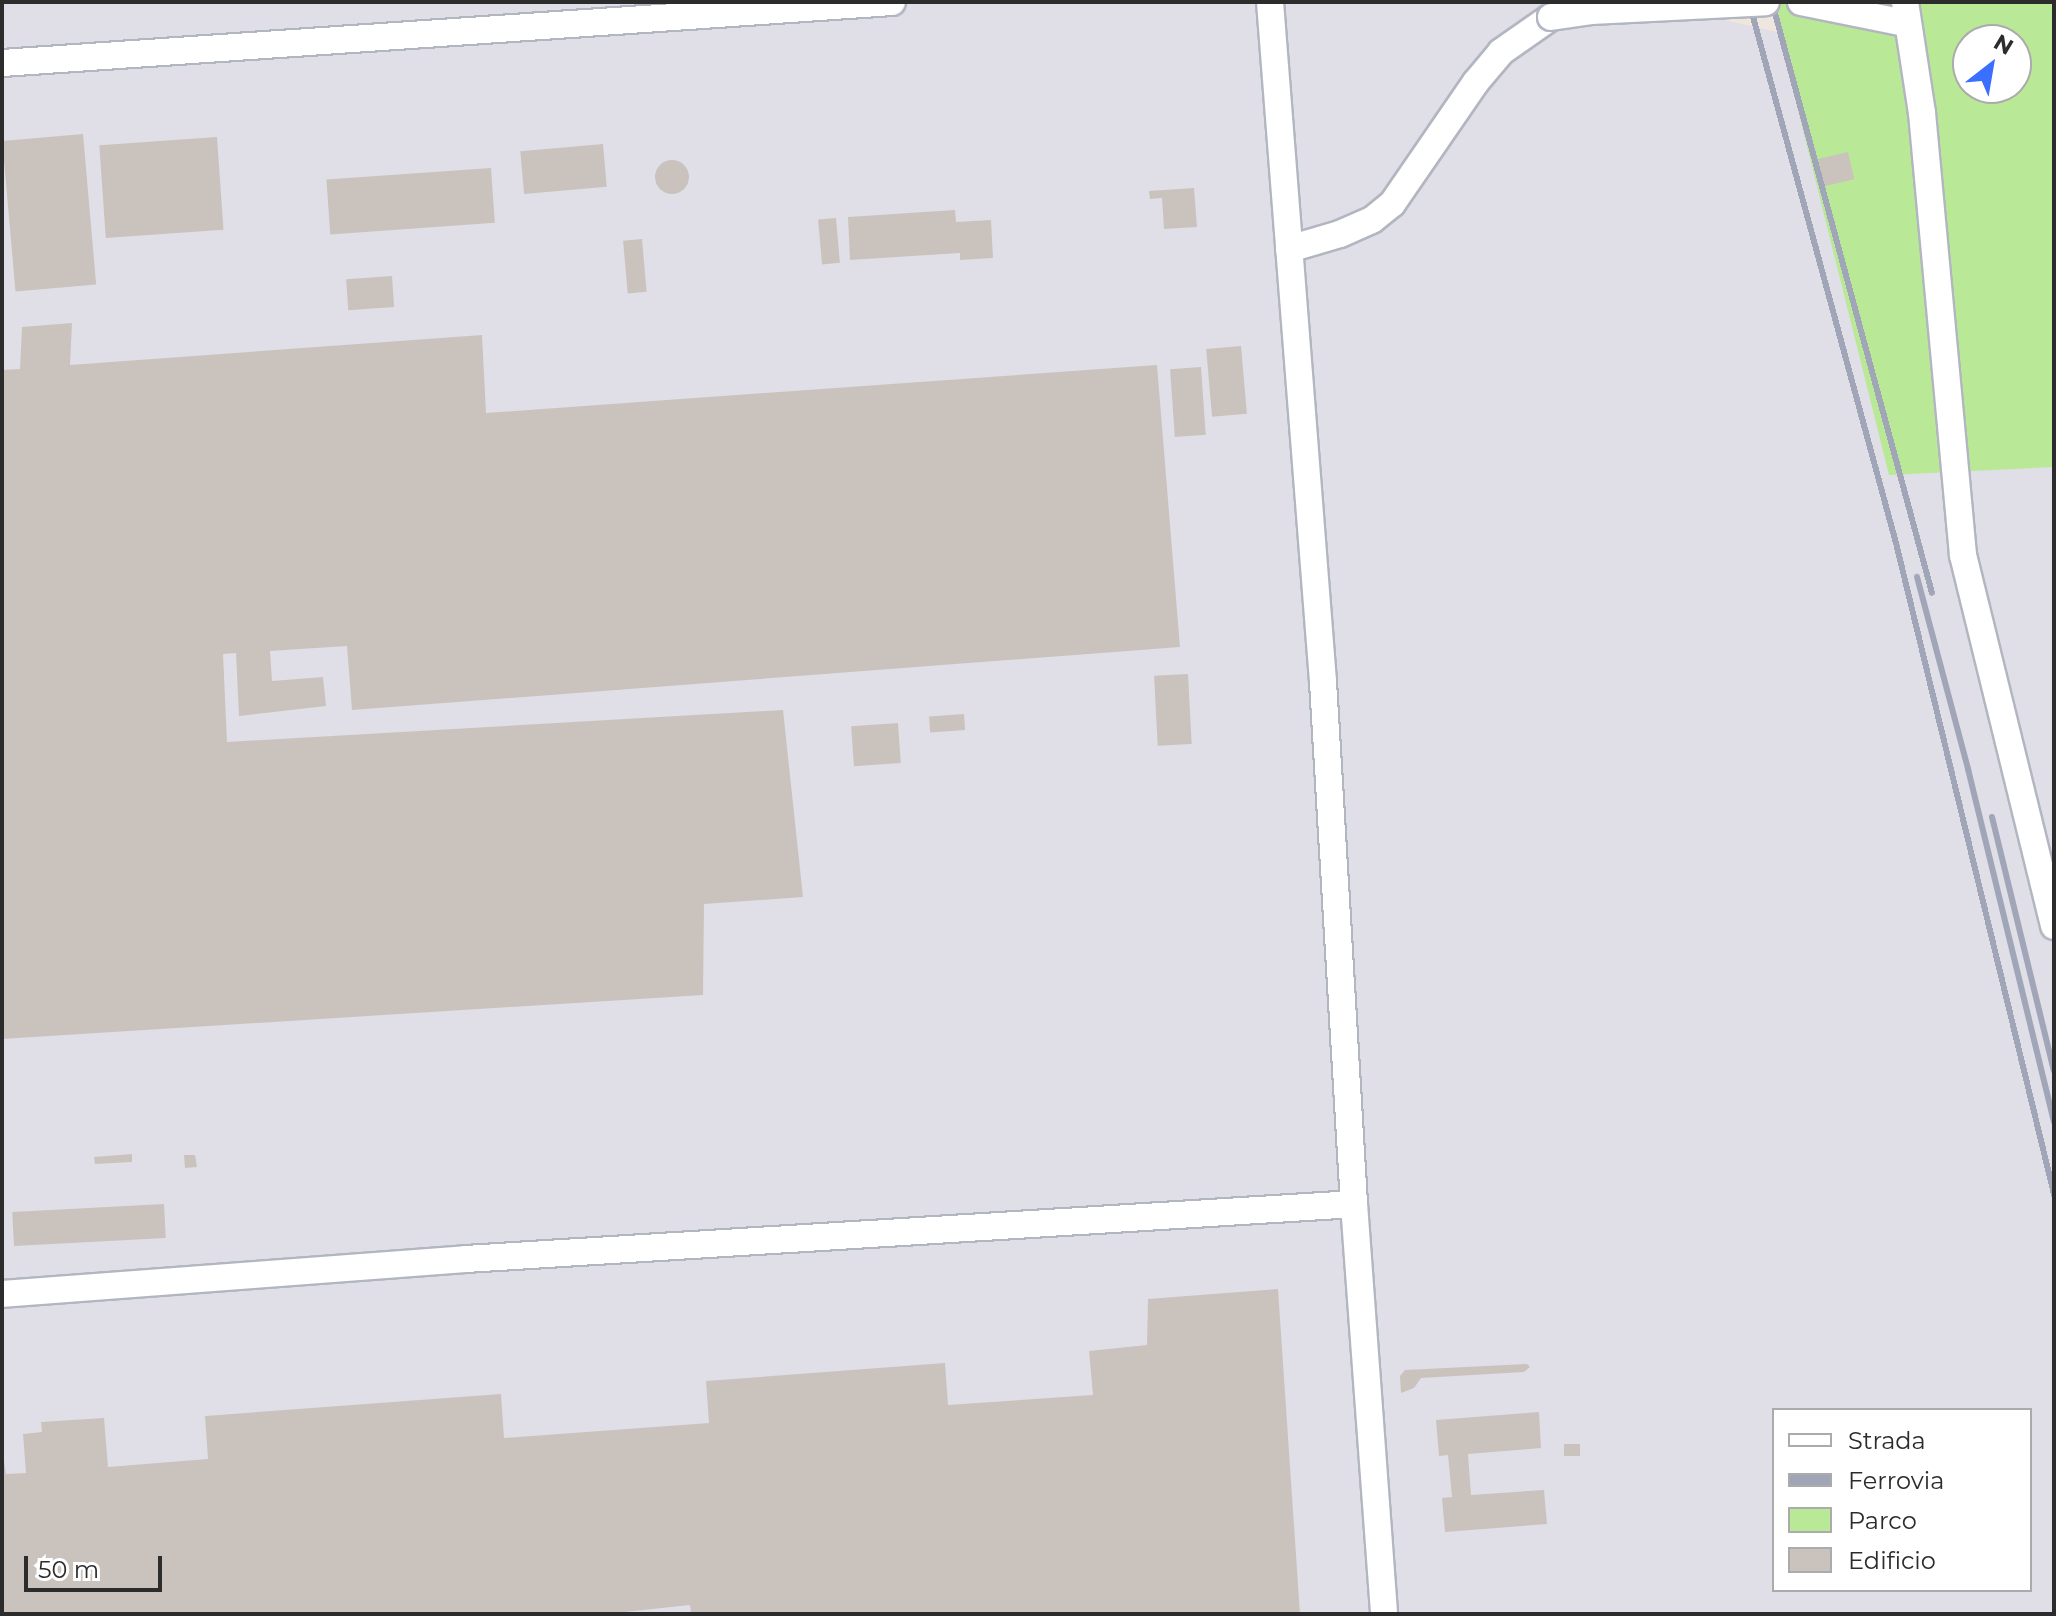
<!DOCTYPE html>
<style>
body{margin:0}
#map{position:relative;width:2056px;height:1616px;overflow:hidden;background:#efe6de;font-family:Montserrat,sans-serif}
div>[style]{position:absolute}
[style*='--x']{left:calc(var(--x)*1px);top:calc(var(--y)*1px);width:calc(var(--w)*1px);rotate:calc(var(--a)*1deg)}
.industrial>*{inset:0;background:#e0dfe7}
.green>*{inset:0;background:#b9e897}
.building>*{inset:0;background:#cac3bd;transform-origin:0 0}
.round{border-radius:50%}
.roads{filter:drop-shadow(2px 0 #b2b6c1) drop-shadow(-2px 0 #b2b6c1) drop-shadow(0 2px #b2b6c1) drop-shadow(0 -2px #b2b6c1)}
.minor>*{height:26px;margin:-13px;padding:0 13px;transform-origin:13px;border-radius:13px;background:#fff}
.rail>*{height:6px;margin:-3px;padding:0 3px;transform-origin:3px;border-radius:3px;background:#a0a5b8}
.bridges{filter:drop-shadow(2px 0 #b2b6c1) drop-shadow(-2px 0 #b2b6c1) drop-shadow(0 2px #b2b6c1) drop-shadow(0 -2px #b2b6c1)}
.minor-bridge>*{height:26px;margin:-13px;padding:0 13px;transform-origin:13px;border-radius:13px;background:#fff}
span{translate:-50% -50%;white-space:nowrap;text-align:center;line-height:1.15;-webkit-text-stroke:7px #fff;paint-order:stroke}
.frame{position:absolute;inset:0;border:4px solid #2c2c2c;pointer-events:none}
.legend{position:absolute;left:1772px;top:1408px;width:260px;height:184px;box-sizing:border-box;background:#fff;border:2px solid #ababab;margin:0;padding:10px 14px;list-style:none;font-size:24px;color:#2c2c2c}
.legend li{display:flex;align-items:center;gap:16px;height:40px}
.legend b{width:40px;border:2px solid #ababab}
.north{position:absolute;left:1952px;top:24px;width:80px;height:80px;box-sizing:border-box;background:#fff;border:2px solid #ababab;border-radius:50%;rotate:31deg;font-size:22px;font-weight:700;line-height:32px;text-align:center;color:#2c2c2c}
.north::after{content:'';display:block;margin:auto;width:28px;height:36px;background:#3a6fff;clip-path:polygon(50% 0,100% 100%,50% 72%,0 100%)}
.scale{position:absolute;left:24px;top:1556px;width:138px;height:36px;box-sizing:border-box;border:4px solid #2c2c2c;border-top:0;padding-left:10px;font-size:24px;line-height:28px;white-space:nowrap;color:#2c2c2c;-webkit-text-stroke:6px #fff;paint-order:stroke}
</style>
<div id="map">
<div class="industrial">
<i style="clip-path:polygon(evenodd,2px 2px,1643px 2px,1823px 42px,2054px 448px,2054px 1614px,2px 1614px,2px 2px,1774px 1410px,2030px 1410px,2030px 1590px,1774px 1590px,1774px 1410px)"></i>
</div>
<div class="green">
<i style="clip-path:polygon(evenodd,1771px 2px,2054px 2px,2054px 467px,1889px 475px,1771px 2px,1968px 40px,2016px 40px,2016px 88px,1968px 88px,1968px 40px)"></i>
</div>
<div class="building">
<i style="left:83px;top:134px;width:151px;height:81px;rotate:85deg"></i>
<i style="left:217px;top:137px;width:93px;height:118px;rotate:86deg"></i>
<i style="left:603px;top:144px;width:43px;height:83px;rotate:85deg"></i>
<i style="left:1848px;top:152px;width:28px;height:31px;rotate:77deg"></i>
<i class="round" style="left:655px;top:160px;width:34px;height:34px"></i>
<i style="left:491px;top:168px;width:55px;height:165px;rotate:86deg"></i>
<i style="clip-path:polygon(1194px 188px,1197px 227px,1164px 229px,1162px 198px,1150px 199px,1149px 191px)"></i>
<i style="clip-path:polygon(955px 210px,956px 222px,991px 220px,993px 258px,960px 260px,960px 253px,850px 260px,848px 217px)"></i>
<i style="left:836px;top:218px;width:45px;height:18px;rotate:85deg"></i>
<i style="left:642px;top:239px;width:53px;height:19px;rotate:85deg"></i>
<i style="left:392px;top:276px;width:31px;height:46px;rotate:86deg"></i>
<i style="clip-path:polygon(72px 323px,70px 365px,482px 335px,486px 413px,1157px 365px,1180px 647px,352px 710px,347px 646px,270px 651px,272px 681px,323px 677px,326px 706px,239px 716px,236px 653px,223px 654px,227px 742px,783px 710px,803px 897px,704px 904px,703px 995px,2px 1039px,2px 370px,20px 369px,22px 327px)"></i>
<i style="left:1241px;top:346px;width:68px;height:35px;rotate:85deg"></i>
<i style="left:1201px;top:367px;width:68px;height:31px;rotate:86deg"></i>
<i style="left:1188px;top:674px;width:70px;height:34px;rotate:87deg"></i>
<i style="left:964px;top:714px;width:16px;height:35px;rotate:86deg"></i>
<i style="left:898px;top:723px;width:40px;height:47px;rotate:86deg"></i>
<i style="clip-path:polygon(132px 1154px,132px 1162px,95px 1164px,94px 1157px)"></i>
<i style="clip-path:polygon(184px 1155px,195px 1155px,197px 1167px,185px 1168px)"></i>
<i style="left:164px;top:1204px;width:34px;height:152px;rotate:87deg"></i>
<i style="clip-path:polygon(1278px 1289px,1300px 1614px,691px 1614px,690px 1605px,606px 1614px,2px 1614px,2px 1447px,6px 1474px,26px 1473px,23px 1434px,42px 1432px,41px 1422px,104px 1418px,108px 1467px,208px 1459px,205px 1416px,501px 1394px,504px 1438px,709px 1423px,706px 1381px,945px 1363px,948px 1405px,1093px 1395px,1089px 1351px,1147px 1345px,1148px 1299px)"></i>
<i style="clip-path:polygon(1527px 1364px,1530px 1367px,1524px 1372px,1421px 1378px,1414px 1388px,1401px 1393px,1400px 1376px,1405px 1370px)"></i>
<i style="clip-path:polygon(1539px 1412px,1541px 1448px,1468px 1454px,1471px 1495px,1544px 1490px,1547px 1524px,1445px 1532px,1442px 1498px,1452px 1497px,1448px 1455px,1439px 1456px,1436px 1420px)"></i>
<i style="left:1580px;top:1444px;width:12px;height:16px;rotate:90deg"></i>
</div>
<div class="roads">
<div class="minor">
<i style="--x:1270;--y:2;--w:682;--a:85.54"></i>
<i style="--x:1323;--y:682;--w:523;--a:86.6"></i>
<i style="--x:1354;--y:1204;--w:411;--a:85.8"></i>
<i style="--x:1801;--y:2;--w:106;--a:11.4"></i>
<i style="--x:1905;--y:2;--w:112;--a:81.3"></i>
<i style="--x:1922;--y:113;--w:444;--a:84.7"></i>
<i style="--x:1963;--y:555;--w:382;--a:76.2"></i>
<i style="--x:2;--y:63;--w:892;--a:-3.92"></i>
<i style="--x:1289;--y:249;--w:53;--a:-16.4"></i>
<i style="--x:1340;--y:234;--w:35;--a:-24"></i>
<i style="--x:1372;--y:220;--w:26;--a:-39"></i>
<i style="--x:1392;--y:204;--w:148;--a:-55.5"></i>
<i style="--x:1476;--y:82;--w:39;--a:-50"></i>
<i style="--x:1501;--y:52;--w:61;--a:-35"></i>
<i style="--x:2;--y:1294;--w:465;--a:-4.3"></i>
<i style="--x:466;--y:1259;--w:890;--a:-3.54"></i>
</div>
</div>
<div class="rail">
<i style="--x:1749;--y:2;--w:561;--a:74.8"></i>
<i style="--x:1896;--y:543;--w:670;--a:76.36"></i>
<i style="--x:1772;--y:2;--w:612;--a:74.85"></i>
<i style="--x:1917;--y:577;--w:199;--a:75.1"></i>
<i style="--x:1968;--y:769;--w:363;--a:76.3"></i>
<i style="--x:1992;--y:817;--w:261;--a:76.3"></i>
</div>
<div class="bridges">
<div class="minor-bridge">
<i style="--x:1551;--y:17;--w:40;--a:-8.5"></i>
<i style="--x:1591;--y:11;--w:175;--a:-2.9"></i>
</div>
</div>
<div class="frame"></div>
<ul class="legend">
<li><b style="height:10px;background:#fff"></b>Strada</li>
<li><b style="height:10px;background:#a0a5b8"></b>Ferrovia</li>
<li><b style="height:22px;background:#b9e897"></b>Parco</li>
<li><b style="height:22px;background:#cac3bd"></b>Edificio</li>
</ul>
<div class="north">N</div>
<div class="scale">50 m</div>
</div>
